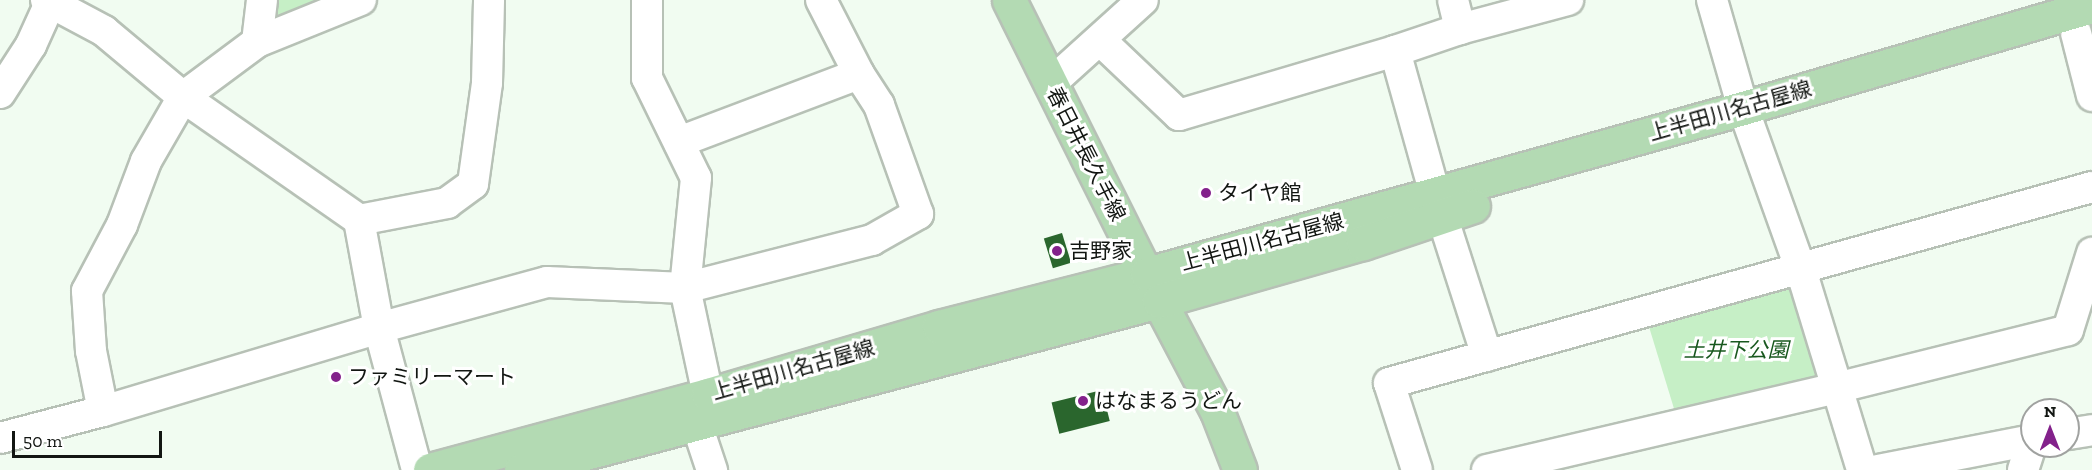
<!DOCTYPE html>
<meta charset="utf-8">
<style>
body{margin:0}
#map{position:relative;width:2092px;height:470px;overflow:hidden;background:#f1fcf1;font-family:"Zilla Slab","Noto Sans JP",serif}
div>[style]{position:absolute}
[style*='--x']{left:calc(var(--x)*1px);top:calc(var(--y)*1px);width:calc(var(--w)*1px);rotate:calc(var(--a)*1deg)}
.green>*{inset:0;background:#c6efc6;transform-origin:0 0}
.building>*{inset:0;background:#2a662d;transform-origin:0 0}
.roads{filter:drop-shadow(2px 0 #b7c1b6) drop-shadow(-2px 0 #b7c1b6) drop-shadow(0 2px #b7c1b6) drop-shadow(0 -2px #b7c1b6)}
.minor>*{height:30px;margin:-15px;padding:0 15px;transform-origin:15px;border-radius:15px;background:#fff}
.major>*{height:33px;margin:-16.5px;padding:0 16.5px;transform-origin:16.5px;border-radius:16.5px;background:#b3dab3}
.dots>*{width:16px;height:16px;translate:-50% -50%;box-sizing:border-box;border:3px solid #fff;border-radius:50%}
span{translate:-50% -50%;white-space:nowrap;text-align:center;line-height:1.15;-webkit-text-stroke:6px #fff;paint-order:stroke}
.street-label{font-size:21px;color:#121612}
.poi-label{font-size:21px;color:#121612}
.left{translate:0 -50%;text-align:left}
.park-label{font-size:21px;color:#18581e;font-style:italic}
.north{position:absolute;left:2020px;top:398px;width:60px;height:60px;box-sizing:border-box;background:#fff;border:2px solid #a0a2a0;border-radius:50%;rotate:0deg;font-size:16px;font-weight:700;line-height:24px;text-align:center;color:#121612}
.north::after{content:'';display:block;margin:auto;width:21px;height:27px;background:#83218b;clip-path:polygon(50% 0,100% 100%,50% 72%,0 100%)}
.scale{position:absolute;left:12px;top:431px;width:150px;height:27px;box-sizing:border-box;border:3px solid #121612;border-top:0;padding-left:8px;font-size:18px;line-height:21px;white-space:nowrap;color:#121612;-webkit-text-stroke:4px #fff;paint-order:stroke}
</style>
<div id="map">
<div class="green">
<i style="clip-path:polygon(270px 0,341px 0,280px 24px,269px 12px)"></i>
<i style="left:1795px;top:281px;width:104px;height:153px;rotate:73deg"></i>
</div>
<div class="building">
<i style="left:1062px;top:233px;width:31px;height:19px;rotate:73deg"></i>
<i style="left:1102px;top:390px;width:32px;height:52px;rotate:76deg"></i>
</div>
<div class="roads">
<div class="minor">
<i style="--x:46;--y:0;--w:66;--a:28.1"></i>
<i style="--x:104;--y:31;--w:103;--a:39.9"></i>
<i style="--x:183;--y:97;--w:215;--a:34.9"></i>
<i style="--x:359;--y:220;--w:110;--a:79.5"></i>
<i style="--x:379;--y:328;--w:147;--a:75"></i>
<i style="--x:647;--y:0;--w:78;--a:90"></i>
<i style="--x:647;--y:78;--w:111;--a:63.9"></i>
<i style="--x:696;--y:178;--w:111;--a:95.7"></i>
<i style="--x:685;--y:288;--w:109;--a:77.9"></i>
<i style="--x:1453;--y:0;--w:30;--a:76"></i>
<i style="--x:1712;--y:0;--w:112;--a:74"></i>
<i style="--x:1743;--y:108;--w:172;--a:70.3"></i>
<i style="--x:1801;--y:270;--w:209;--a:73"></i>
<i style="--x:2076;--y:33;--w:65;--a:75.7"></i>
<i style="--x:1100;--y:40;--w:109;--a:43.5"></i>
<i style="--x:1179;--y:115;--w:225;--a:-16.5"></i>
<i style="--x:1395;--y:51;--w:69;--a:-18.7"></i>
<i style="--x:1460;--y:29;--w:112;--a:-15"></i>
<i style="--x:257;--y:42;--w:42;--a:-83.2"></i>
<i style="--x:1395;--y:51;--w:148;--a:74.4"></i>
<i style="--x:1435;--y:194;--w:170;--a:72.2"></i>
<i style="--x:1050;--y:84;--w:125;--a:-42.1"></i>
<i style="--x:0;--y:93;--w:57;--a:-57.1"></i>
<i style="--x:31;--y:45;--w:46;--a:-65.7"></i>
<i style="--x:679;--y:142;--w:192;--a:-20.7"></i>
<i style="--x:359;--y:220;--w:90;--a:-10.9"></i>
<i style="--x:447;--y:203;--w:32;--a:-36"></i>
<i style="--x:473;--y:184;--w:102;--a:-82.1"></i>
<i style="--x:487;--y:83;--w:83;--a:-88.6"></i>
<i style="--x:103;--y:411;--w:61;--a:-101.3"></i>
<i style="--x:91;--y:351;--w:60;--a:-93.8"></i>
<i style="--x:87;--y:291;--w:75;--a:-62.1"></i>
<i style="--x:122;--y:225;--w:68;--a:-69.4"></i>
<i style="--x:146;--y:161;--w:74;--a:-60"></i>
<i style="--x:183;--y:97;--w:92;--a:-36.6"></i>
<i style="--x:257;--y:42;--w:112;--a:-22"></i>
<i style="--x:696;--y:422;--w:51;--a:71.6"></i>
<i style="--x:2068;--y:434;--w:24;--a:-9"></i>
<i style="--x:0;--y:438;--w:106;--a:-14.7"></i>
<i style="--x:103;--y:411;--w:288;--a:-16.7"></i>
<i style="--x:379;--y:328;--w:174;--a:-15.3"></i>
<i style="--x:547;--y:282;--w:138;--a:2.5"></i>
<i style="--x:685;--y:288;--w:193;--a:-14.4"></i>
<i style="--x:872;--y:240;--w:53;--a:-29.5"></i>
<i style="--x:918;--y:214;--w:116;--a:-109.7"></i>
<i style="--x:879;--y:105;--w:37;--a:-123"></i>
<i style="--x:859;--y:74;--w:83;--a:-117.2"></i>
<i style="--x:1417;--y:470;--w:91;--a:-107.8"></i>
<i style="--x:1389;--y:383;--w:730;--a:-15.58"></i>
<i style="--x:1487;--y:470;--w:359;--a:-13.2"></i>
<i style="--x:1836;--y:388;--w:239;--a:-14"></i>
<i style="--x:2068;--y:330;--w:81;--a:-72.7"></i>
<i style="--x:1878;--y:470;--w:157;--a:-11"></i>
<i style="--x:2023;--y:470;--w:29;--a:-72"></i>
</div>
<div class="major">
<i style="--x:1009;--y:0;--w:336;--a:63.5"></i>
<i style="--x:1159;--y:301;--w:124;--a:62.2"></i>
<i style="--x:1217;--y:411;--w:63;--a:68.7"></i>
<i style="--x:430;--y:470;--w:288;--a:-15.1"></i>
<i style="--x:708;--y:395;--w:241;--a:-16.4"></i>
<i style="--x:939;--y:327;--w:215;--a:-14.3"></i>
<i style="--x:1147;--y:274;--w:619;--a:-15.56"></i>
<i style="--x:1743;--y:108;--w:364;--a:-16.3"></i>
<i style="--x:521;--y:470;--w:660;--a:-14.84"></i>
<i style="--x:1159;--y:301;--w:212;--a:-15.9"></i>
<i style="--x:1363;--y:243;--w:116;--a:-18.6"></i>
</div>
</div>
<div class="dots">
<i style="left:1206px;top:193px;background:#83218b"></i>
<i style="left:1057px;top:251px;background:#83218b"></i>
<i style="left:336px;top:377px;background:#83218b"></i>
<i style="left:1083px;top:401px;background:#83218b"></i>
</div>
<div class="street-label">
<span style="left:1730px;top:111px;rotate:-16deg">上半田川名古屋線</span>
<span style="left:1086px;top:154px;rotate:63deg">春日井長久手線</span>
<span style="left:1262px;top:242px;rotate:-15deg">上半田川名古屋線</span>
<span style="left:793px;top:370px;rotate:-16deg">上半田川名古屋線</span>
</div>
<div class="poi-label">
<span class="left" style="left:1218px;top:193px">タイヤ館</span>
<span class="left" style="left:1069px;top:251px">吉野家</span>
<span class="left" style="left:348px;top:377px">ファミリーマート</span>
<span class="left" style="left:1095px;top:401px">はなまるうどん</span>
</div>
<div class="park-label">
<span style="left:1736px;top:350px">土井下公園</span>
</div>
<div class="north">N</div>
<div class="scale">50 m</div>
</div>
